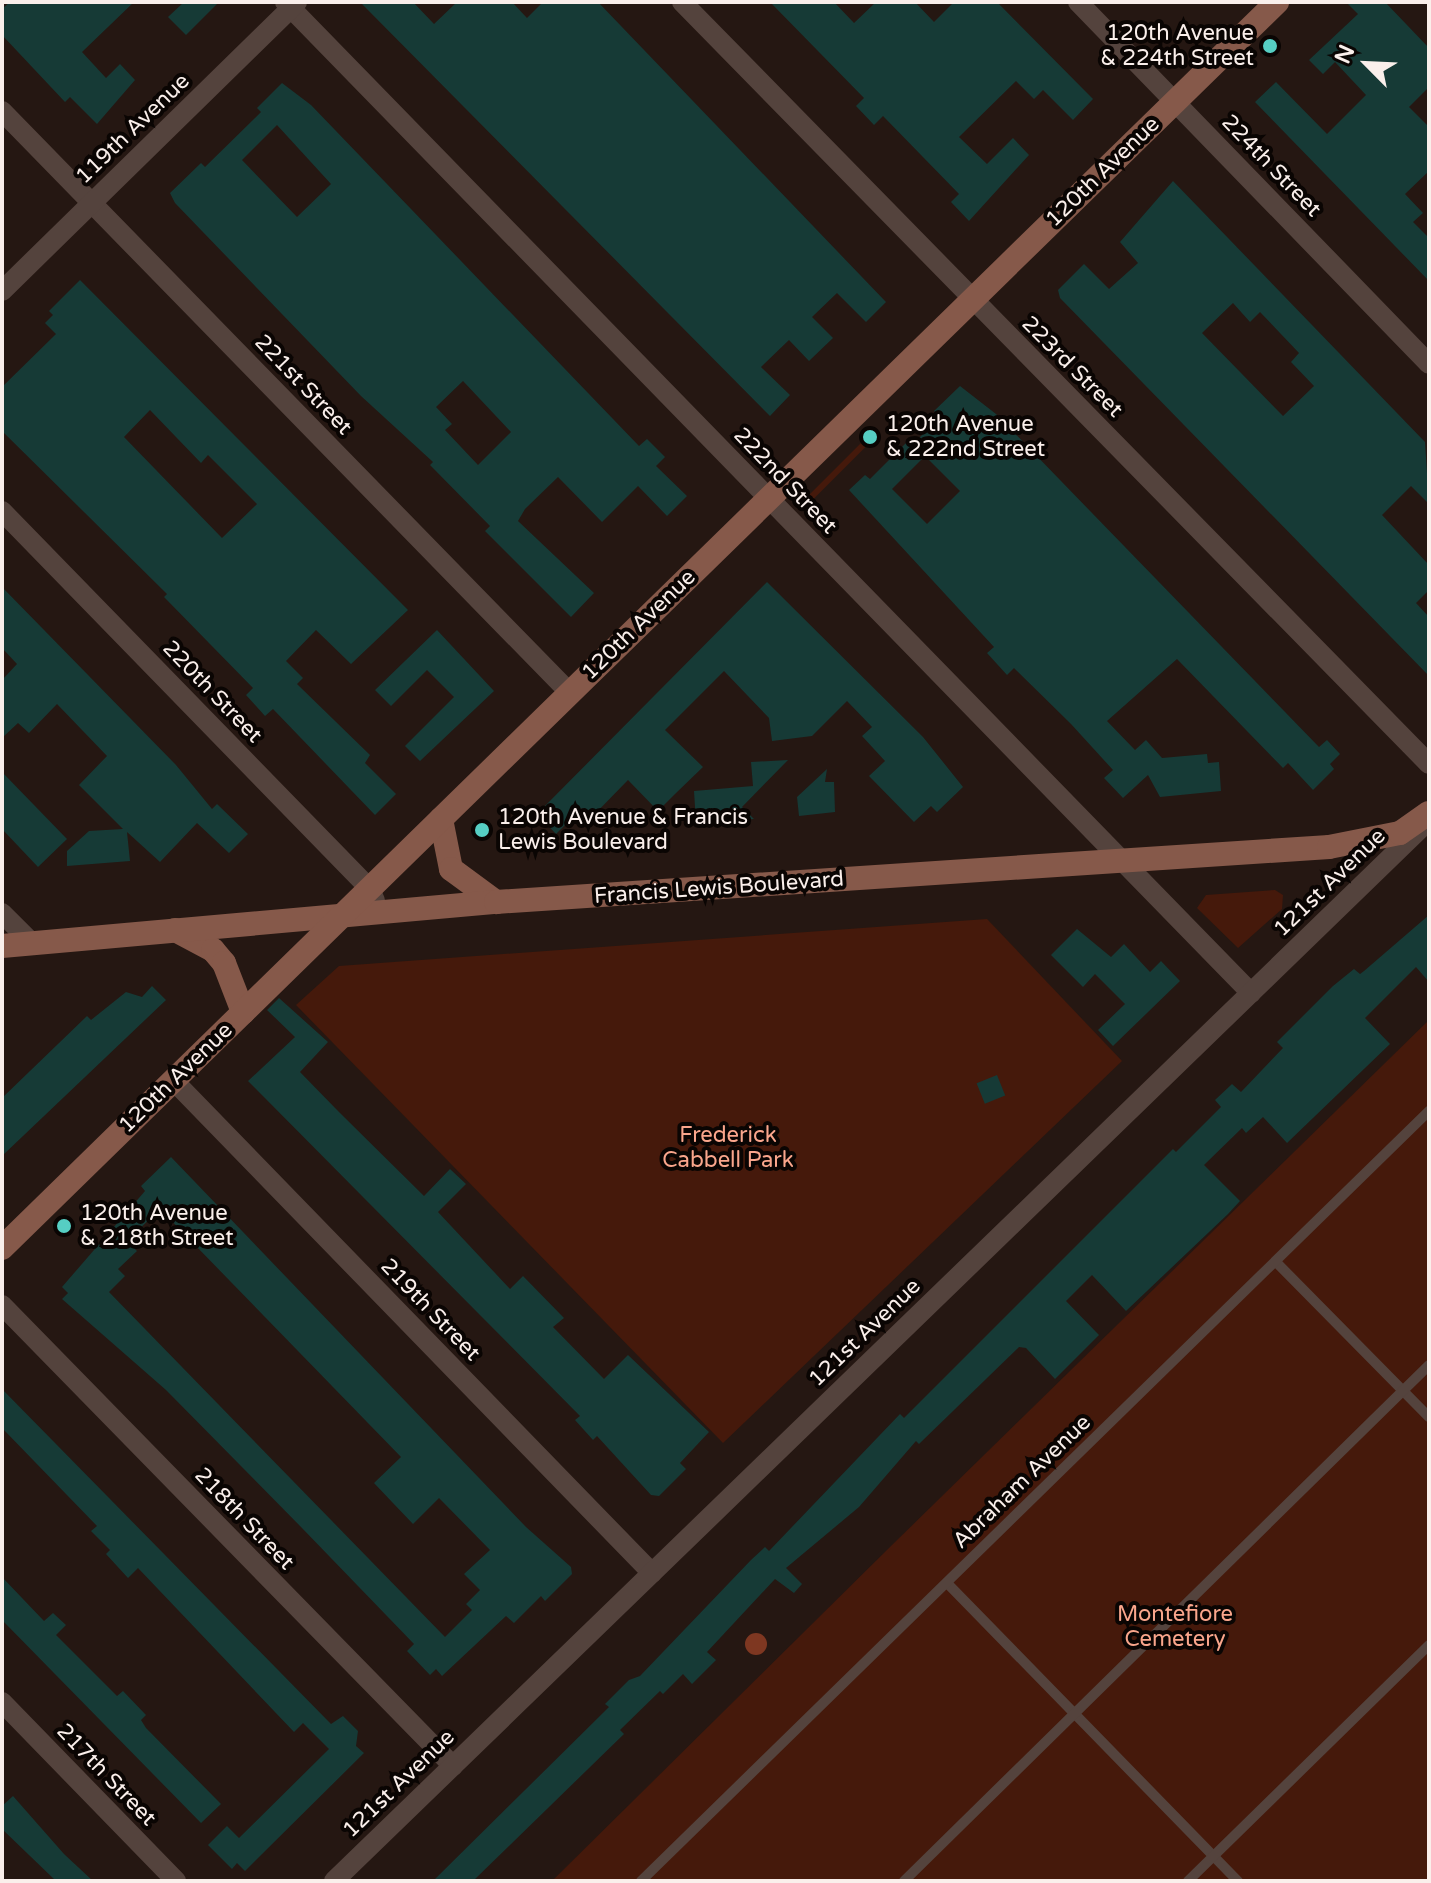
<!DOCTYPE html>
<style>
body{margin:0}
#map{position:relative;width:1431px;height:1883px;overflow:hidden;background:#251712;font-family:"Varela Round",sans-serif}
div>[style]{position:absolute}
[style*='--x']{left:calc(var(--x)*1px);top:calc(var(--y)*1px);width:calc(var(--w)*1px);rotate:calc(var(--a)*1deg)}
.green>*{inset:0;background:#45190b;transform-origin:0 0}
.water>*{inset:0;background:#7e3721}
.round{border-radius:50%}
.building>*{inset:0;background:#163a36;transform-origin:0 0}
.lane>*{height:10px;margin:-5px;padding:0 5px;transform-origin:5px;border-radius:5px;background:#54433d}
.street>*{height:20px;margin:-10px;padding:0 10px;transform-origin:10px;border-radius:10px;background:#54433d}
.secondary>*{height:24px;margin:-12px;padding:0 12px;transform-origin:12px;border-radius:12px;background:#86594a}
.dots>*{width:22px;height:22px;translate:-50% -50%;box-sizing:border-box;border:4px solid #0a0503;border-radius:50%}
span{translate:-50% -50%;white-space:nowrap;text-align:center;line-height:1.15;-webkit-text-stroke:8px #0a0503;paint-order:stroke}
.poi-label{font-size:22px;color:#faefeb}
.right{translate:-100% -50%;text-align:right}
.left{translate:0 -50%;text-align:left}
.street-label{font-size:22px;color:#faefeb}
.park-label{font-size:22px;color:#faa68c}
.frame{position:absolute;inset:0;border:4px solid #faefeb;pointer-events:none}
.north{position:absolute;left:1327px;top:24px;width:80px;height:80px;-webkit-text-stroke:6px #0a0503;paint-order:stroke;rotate:294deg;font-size:22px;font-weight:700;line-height:32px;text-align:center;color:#faefeb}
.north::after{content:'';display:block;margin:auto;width:28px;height:36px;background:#faefeb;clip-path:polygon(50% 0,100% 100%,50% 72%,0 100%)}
</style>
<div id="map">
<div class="green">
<i style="left:874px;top:430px;width:6px;height:93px;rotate:45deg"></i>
<i style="clip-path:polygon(1275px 890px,1283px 895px,1282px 909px,1238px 948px,1197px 908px,1206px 895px)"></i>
<i style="clip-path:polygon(987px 919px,1122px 1061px,723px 1443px,296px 1005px,339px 966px)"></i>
<i style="clip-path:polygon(1429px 1020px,1429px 1881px,552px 1881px,890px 1547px)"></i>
</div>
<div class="water">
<i class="round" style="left:745px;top:1633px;width:22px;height:22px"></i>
</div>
<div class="building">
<i style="clip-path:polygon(10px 2px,134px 2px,82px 52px,106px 78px,120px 64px,135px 80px,97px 124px,70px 97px,65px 102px,2px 35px,2px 9px)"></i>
<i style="clip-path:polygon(184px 2px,219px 2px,186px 35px,168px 17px)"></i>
<i style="clip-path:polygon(360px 2px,413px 2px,434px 24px,457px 2px,512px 2px,527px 18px,543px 2px,598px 2px,886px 302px,866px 322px,837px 293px,812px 317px,833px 338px,809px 361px,789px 340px,761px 367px,790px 395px,770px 416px)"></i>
<i style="clip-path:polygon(770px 2px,834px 2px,854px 23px,876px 2px,915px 2px,934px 22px,954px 2px,997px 2px,1093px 99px,1073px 120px,1043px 90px,1034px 99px,1016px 81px,959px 137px,987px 164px,1013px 138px,1029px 155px,969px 221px,951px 202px,959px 194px,883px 116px,874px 125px,856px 106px,864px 98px)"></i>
<i style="clip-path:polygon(1346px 2px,1385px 2px,1429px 48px,1429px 87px,1409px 107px,1429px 127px,1429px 171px,1405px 194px,1423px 213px,1413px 222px,1429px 238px,1429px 281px,1255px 102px,1276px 82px,1327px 134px,1366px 95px,1335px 62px,1323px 74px,1309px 60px,1358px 14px)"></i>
<i style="clip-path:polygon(evenodd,282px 83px,311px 105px,639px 446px,647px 439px,665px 457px,656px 466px,687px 496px,667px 516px,638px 486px,602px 522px,558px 477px,525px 509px,518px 521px,594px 593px,571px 617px,485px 531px,490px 526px,430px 465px,433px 462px,361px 396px,175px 203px,170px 193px,201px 163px,205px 167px,261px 112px,257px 108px,282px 83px,277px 125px,331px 184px,297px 217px,242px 160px,277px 125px,282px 83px,463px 381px,511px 432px,478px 465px,445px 430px,452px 424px,436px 407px,463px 381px)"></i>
<i style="clip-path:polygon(evenodd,1173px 181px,1425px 442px,1429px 504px,1411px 486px,1382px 515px,1429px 565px,1429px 590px,1416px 603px,1429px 617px,1429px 676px,1060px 298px,1058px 290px,1084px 264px,1109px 289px,1138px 263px,1120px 242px,1173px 181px,1233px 303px,1250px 322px,1260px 312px,1299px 353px,1291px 362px,1314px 386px,1283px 416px,1202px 333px,1233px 303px)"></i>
<i style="clip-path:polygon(evenodd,80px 280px,408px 610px,351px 664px,316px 630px,286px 661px,303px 678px,297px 684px,370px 755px,365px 763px,396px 794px,375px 815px,273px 709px,265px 716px,246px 695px,253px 688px,164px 597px,167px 594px,2px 431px,2px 387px,56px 334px,45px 323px,53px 315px,49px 311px,80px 280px,150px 410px,201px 463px,208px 455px,257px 504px,222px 538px,124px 437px,150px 410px)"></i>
<i style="clip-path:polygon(960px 386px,996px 414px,1319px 747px,1327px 740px,1340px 754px,1330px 764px,1334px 769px,1313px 790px,1288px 763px,1283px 768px,1177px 659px,1107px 721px,1135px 750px,1146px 740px,1162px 758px,1207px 754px,1208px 763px,1219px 762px,1221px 791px,1160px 797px,1148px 775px,1123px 798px,1104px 778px,1113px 770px,1071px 724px,1014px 668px,1007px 675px,987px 653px,994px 647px,849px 490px,865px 475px,870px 479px,907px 442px,923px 458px,892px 489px,927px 524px,960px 491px,913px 444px,940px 417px,934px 411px)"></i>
<i style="clip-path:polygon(767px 582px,923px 737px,963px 787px,937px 812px,931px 806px,914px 822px,869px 776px,885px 761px,862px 736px,872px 727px,847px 701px,812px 736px,772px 741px,769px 718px,724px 671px,665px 730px,703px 767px,675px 794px,658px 811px,628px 780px,591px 818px,582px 808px,556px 834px,537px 814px)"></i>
<i style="clip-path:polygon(2px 587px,176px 765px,212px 809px,217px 804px,248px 834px,229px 853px,197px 823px,160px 862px,127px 832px,130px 861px,67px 866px,67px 851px,89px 831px,123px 829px,79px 785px,107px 756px,57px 704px,29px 733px,18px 723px,2px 738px,2px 680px,17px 664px,2px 648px)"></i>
<i style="clip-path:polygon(437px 630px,494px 691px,420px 761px,405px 746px,454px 697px,427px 670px,391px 706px,375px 690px)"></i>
<i style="clip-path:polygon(788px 760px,742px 807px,754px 819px,696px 823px,694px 791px,753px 786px,751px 762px)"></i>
<i style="clip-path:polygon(827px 769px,825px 782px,834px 782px,835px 812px,799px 816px,797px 797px)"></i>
<i style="clip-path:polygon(2px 772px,67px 839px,38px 867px,2px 829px)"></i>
<i style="clip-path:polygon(1429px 915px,1429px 982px,1416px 967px,1365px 1018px,1390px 1044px,1287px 1143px,1263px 1117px,1246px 1133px,1242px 1128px,1204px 1165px,1240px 1201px,1228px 1214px,1126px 1311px,1092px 1275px,1066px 1301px,1099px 1335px,1055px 1379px,1026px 1348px,1019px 1347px,919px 1444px,916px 1441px,859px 1507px,786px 1568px,802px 1584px,794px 1593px,775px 1579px,707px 1652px,716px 1660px,692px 1684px,683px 1674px,663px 1694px,660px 1691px,620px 1730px,624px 1734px,473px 1881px,433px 1881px,609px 1707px,605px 1704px,629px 1680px,640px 1676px,751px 1560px,765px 1547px,769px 1551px,900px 1414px,904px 1418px,1173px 1149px,1176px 1152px,1221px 1107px,1215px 1100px,1232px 1084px,1241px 1092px,1283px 1048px,1277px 1042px,1333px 986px,1354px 969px,1360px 974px,1364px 971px)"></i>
<i style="clip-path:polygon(1077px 929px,1111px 957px,1124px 944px,1150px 972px,1161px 961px,1180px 981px,1113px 1046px,1098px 1030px,1125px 1004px,1095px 974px,1083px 987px,1051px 955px)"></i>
<i style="clip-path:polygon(152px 986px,166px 1000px,2px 1156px,2px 1098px,87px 1016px,91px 1020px,126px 992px,142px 997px)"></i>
<i style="clip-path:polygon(279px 998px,328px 1042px,300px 1072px,339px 1112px,424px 1196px,450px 1169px,466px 1184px,438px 1212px,510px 1289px,523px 1276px,564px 1318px,553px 1327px,604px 1379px,628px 1355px,709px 1432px,680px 1463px,686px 1469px,659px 1496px,651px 1495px,597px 1436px,593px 1440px,575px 1420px,580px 1416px,248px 1081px,295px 1037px,267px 1010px)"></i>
<i style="left:997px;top:1075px;width:22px;height:22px;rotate:68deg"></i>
<i style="clip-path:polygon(evenodd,171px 1157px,526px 1527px,571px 1567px,572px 1574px,545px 1601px,541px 1596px,514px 1623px,506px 1616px,442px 1676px,436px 1669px,430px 1675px,407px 1651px,414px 1644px,301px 1527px,166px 1390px,62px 1299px,68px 1293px,62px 1287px,145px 1191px,141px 1186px,171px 1157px,160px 1209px,401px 1457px,374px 1483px,392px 1502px,413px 1524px,439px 1498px,490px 1550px,464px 1574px,480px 1590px,466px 1604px,472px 1610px,445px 1637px,109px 1292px,125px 1276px,118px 1269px,137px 1251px,127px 1241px,160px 1209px)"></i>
<i style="clip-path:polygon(2px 1389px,331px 1724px,343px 1716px,358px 1731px,356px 1746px,364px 1753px,245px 1871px,237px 1863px,232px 1869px,208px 1845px,227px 1826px,239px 1838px,329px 1749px,303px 1723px,294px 1732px,138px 1568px,128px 1578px,106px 1554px,110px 1550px,91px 1531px,97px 1526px,2px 1428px)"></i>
<i style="clip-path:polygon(2px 1577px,44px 1621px,53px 1613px,66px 1625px,56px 1635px,117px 1696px,123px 1691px,146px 1715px,141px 1720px,146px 1728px,221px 1804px,201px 1823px,2px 1620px)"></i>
<i style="clip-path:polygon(13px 1796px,64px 1854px,93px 1881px,56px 1881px,2px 1829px,2px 1806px)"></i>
</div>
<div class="lane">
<i style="--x:1276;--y:1262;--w:218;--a:45.4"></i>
<i style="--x:947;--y:1583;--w:417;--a:45.7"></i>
<i style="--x:641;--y:1881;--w:1102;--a:-44.34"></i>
<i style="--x:904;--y:1881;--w:736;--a:-44.5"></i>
<i style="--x:1188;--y:1881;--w:337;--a:-44.4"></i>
</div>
<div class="street">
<i style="--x:285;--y:2;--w:1384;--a:45.73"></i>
<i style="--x:682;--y:2;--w:1067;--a:45.57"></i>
<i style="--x:1078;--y:2;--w:504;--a:45.88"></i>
<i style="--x:2;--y:111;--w:813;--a:45.7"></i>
<i style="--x:2;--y:291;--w:413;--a:-44.4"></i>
<i style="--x:2;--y:511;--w:528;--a:45.77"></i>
<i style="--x:370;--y:889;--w:13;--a:67"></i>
<i style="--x:2;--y:913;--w:44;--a:45"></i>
<i style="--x:174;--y:1081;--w:686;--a:45.83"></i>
<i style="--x:2;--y:1305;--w:645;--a:45.63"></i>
<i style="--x:2;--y:1702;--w:250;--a:45.8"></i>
<i style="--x:334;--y:1881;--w:1516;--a:-44.09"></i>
</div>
<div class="secondary">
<i style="--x:441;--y:819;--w:51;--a:78.7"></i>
<i style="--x:451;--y:869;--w:56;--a:36.3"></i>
<i style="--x:175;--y:930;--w:43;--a:27.8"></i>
<i style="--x:213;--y:950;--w:17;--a:50"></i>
<i style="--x:224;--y:963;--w:53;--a:68.8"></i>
<i style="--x:2;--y:946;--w:496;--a:-5.1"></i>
<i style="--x:496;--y:902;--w:835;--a:-3.78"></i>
<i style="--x:1329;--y:847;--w:72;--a:-11.2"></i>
<i style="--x:1400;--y:833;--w:35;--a:-35"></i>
<i style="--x:2;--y:1248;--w:1783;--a:-44.34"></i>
</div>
<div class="dots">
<i style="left:1270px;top:46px;background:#56cec3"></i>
<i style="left:870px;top:437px;background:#56cec3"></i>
<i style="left:482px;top:830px;background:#56cec3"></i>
<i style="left:64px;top:1226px;background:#56cec3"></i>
</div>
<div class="poi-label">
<span class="right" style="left:1254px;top:46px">120th Avenue<br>&amp; 224th Street</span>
<span class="left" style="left:886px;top:437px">120th Avenue<br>&amp; 222nd Street</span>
<span class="left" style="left:498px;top:830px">120th Avenue &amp; Francis<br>Lewis Boulevard</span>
<span class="left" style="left:80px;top:1226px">120th Avenue<br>&amp; 218th Street</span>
</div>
<div class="street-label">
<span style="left:133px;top:129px;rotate:-44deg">119th Avenue</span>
<span style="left:1271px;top:166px;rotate:46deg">224th Street</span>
<span style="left:1103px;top:172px;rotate:-44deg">120th Avenue</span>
<span style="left:1072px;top:367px;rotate:45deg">223rd Street</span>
<span style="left:303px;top:385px;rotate:46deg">221st Street</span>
<span style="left:785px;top:481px;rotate:46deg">222nd Street</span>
<span style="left:639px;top:625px;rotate:-44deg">120th Avenue</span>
<span style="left:212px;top:692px;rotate:46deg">220th Street</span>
<span style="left:1330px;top:883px;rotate:-44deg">121st Avenue</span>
<span style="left:719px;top:888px;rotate:-4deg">Francis Lewis Boulevard</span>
<span style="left:176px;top:1078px;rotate:-44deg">120th Avenue</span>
<span style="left:430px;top:1310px;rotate:46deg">219th Street</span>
<span style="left:865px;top:1333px;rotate:-44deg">121st Avenue</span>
<span style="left:1022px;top:1482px;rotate:-44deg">Abraham Avenue</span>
<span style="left:244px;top:1519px;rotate:46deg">218th Street</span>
<span style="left:106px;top:1775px;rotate:46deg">217th Street</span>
<span style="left:399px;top:1784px;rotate:-44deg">121st Avenue</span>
</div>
<div class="park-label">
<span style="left:728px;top:1148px">Frederick<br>Cabbell Park</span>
<span style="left:1175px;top:1627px">Montefiore<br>Cemetery</span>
</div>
<div class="frame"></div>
<div class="north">N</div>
</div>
